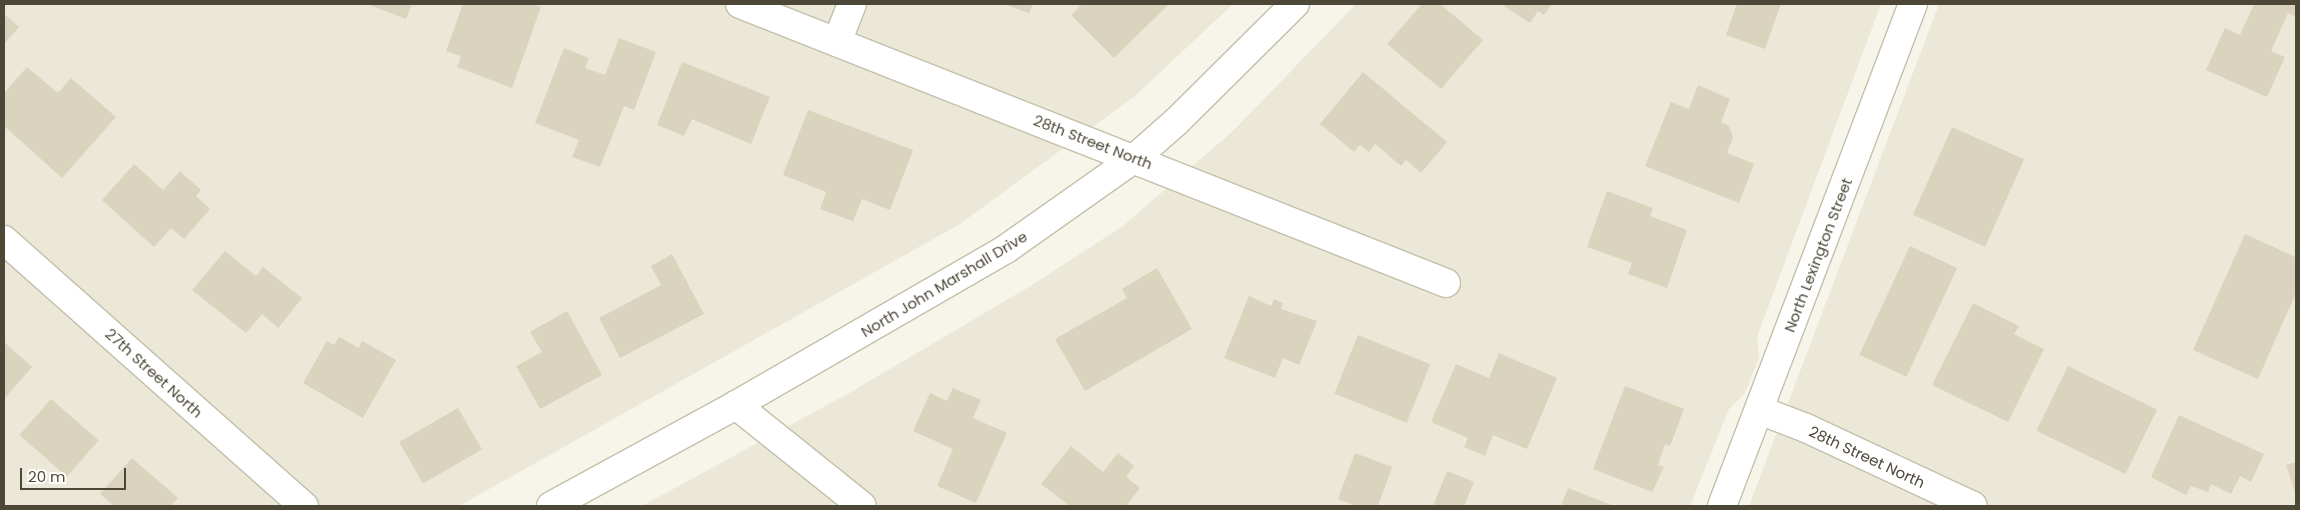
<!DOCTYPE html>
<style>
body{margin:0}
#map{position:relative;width:2300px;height:510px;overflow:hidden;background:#f7f5ea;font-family:Poppins,sans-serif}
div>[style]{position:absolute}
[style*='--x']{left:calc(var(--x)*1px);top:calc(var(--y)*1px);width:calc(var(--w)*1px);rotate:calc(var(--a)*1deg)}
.residential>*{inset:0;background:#ebe8d8}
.building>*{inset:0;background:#dad3be;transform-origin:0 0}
.roads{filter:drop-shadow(1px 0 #c3bfab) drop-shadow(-1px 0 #c3bfab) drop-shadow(0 1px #c3bfab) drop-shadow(0 -1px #c3bfab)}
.minor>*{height:28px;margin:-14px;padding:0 14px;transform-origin:14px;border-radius:14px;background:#fff}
.tertiary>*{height:28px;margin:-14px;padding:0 14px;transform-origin:14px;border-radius:14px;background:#fff}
span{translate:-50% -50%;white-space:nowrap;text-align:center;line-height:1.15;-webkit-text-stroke:4px #fff;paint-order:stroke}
.street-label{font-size:15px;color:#4c4737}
.frame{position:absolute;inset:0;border:5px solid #4c4737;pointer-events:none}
.scale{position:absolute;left:20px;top:468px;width:106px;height:22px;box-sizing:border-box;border:2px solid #4c4737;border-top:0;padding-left:6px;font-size:15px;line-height:18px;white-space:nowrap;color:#4c4737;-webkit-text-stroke:4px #fff;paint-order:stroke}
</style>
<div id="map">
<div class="residential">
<i style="clip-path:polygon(4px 4px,1233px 4px,1135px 96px,960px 224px,459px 506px,4px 506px)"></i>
<i style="clip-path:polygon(1356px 4px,1881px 4px,1757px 337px,1759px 358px,1745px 393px,1729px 409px,1690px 506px,642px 506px,851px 392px,1032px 285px,1123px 226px,1233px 131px)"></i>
<i style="clip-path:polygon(1939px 4px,2296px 4px,2296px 506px,1749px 506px)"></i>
</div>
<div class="building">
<i style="clip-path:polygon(367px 4px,412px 4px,406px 19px)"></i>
<i style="clip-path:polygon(463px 4px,533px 4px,541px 7px,512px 88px,457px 67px,461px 56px,446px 51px)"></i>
<i style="clip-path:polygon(1004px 4px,1033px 4px,1029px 13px)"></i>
<i style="clip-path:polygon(1082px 4px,1169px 4px,1114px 58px,1071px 15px)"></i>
<i style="clip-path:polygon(1422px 4px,1440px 4px,1483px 40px,1441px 89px,1387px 44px)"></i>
<i style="clip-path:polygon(1501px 4px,1552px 4px,1544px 15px,1538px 11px,1530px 23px)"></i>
<i style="clip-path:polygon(1737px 4px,1781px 4px,1765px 49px,1726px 35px)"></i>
<i style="clip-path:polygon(2254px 4px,2296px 4px,2296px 17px,2288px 13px,2271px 51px,2285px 57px,2267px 97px,2206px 70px,2225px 28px,2240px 35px)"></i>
<i style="clip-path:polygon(4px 14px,19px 27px,4px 44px)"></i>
<i style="clip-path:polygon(619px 38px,656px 52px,634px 110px,624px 106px,600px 167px,572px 157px,579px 140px,535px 123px,564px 48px,589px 58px,585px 68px,605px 75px)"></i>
<i style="clip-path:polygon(682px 62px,770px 97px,751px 144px,692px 119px,684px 136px,657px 125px)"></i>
<i style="clip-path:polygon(27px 67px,58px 93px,71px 78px,116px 117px,62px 178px,4px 126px,4px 93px)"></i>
<i style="clip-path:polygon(1363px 72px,1447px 142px,1421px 173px,1406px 160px,1401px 166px,1375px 144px,1369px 152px,1360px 145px,1354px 152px,1320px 124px)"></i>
<i style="clip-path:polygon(1698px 85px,1730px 99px,1721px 122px,1729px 126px,1733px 137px,1727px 153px,1754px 164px,1739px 203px,1645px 166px,1671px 102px,1689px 109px)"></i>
<i style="clip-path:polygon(808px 110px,913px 150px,890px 210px,862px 199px,853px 221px,820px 209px,826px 192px,783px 175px)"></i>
<i style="left:1952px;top:127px;width:79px;height:96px;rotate:24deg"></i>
<i style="clip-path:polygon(134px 164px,163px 190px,180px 171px,201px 190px,196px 196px,210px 209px,184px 239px,171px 228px,154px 247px,102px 200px)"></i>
<i style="clip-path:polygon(1607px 191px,1653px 208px,1650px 216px,1687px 230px,1667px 288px,1628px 274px,1632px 263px,1587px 247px)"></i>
<i style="clip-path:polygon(2245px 234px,2296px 257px,2296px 293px,2258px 379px,2193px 350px)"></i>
<i style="left:1910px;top:246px;width:52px;height:120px;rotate:25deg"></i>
<i style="clip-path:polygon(225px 251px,256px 276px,263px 267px,302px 298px,278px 328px,262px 314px,246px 333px,192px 290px)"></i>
<i style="clip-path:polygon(672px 254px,704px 314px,620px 358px,599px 318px,661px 285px,651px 266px)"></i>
<i style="clip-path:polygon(1157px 268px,1192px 329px,1085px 391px,1055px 339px,1127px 298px,1122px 289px)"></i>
<i style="clip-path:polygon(1249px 296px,1271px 306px,1274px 299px,1283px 303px,1281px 309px,1317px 321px,1299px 365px,1283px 358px,1275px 378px,1224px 358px)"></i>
<i style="clip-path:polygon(1973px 303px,2019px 326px,2014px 334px,2044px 349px,2008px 422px,1932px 385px)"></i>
<i style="clip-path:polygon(567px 311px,602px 375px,540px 409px,516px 366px,542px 352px,530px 332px)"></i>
<i style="left:1358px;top:335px;width:78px;height:63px;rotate:22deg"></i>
<i style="clip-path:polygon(339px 337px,359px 348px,362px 341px,396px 360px,363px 418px,303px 383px,327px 341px,334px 345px)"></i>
<i style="clip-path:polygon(4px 342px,32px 367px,4px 399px)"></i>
<i style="clip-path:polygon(1499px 353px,1557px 378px,1527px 449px,1493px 435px,1485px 456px,1464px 447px,1468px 438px,1431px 422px,1456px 364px,1489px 378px)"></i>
<i style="left:2068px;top:366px;width:99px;height:72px;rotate:26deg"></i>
<i style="clip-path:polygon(1625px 386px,1684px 409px,1670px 446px,1665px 444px,1658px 465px,1664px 467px,1652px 492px,1593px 469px)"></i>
<i style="clip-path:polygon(953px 388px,981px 400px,973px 418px,1007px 433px,976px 503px,937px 486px,953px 449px,913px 431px,930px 393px,947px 401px)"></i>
<i style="left:51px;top:399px;width:63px;height:48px;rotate:41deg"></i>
<i style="left:458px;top:408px;width:48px;height:68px;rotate:60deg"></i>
<i style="clip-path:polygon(2179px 415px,2264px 454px,2251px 482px,2240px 476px,2231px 494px,2211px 484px,2208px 492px,2191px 486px,2186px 495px,2151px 477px)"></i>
<i style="clip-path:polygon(1071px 446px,1103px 472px,1118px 453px,1134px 466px,1126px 477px,1140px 488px,1126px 506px,1070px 506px,1041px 484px)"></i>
<i style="clip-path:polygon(1355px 453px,1392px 467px,1378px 506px,1356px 506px,1338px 499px)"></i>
<i style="clip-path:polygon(132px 458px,178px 498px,171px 506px,114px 506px,100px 494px)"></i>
<i style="clip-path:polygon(2296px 462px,2296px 495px,2286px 465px)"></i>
<i style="clip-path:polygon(1447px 471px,1474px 482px,1464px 506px,1433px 506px)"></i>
<i style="clip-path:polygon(1568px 488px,1614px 506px,1561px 506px)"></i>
</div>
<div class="roads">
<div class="minor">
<i style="--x:740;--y:4;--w:759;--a:21.56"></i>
<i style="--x:837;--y:42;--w:41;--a:-68.5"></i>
<i style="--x:4;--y:240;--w:401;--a:41.6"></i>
<i style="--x:736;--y:405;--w:161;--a:38.7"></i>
<i style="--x:1759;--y:410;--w:50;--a:21"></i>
<i style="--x:1806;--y:428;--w:184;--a:25"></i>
<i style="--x:551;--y:506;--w:211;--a:-28.6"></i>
<i style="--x:736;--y:405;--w:312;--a:-30"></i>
<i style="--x:1006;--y:249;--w:158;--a:-35.2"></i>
<i style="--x:1135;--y:158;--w:56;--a:-41.4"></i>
<i style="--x:1177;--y:121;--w:166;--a:-44.8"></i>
</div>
<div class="tertiary">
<i style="--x:1722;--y:506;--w:537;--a:-69.17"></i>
</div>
</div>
<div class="street-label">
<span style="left:1093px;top:142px;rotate:21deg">28th Street North</span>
<span style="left:1818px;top:255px;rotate:-69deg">North Lexington Street</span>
<span style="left:944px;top:284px;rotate:-31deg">North John Marshall Drive</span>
<span style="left:154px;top:373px;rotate:42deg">27th Street North</span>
<span style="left:1867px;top:457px;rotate:25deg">28th Street North</span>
</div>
<div class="frame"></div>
<div class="scale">20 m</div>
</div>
